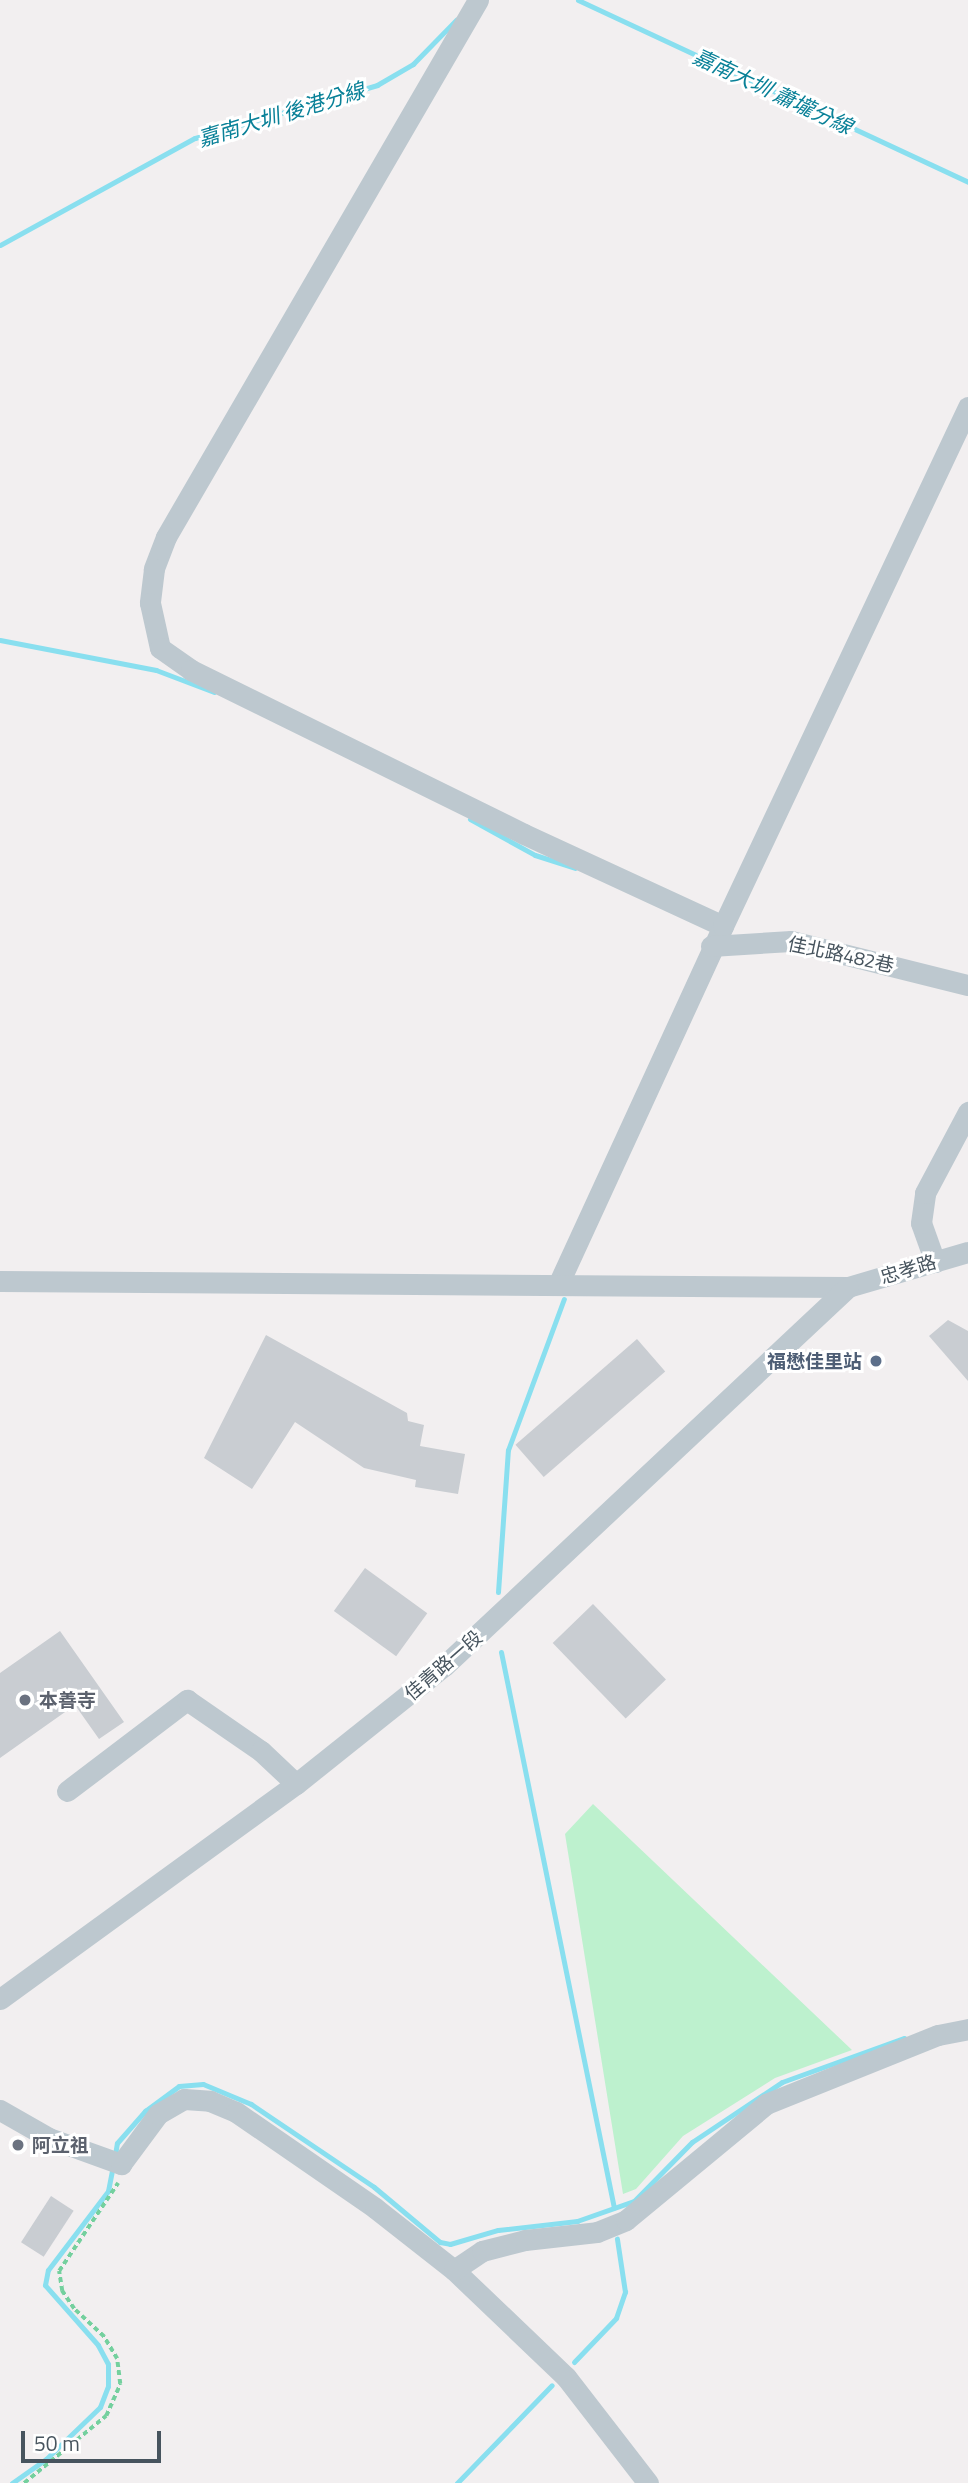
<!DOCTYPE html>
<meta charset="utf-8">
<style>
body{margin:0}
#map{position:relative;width:968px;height:2483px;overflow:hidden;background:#f2eff0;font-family:"Titillium Web","Noto Sans TC",sans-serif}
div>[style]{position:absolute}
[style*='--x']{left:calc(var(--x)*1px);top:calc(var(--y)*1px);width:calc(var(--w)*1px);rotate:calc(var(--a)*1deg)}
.green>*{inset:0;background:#bdf1ce}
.stream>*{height:5px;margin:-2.5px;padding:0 2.5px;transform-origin:2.5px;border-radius:2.5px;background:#89dfef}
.building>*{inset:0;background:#c9cdd2;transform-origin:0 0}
.path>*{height:3.5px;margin-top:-1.75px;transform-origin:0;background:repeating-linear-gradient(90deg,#74d09e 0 5px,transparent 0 8.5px)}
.minor>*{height:21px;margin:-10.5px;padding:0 10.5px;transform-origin:10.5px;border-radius:10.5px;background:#bdc8cf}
.dots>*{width:19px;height:19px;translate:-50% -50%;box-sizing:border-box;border:4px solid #fff;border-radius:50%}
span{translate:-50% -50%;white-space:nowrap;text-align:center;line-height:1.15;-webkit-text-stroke:6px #fff;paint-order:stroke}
.street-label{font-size:19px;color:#47545e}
.service-label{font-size:19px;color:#4e5e75;font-weight:700}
.right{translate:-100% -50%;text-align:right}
.worship-label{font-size:19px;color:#5b616d;font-weight:700}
.left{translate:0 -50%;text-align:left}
.water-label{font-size:21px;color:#098198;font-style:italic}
.scale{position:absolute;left:21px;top:2431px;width:140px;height:32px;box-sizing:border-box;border:4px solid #47545e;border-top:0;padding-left:9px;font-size:21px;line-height:24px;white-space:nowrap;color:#47545e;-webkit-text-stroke:5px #fff;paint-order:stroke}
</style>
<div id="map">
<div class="green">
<i style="clip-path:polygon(593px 1804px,852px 2050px,775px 2078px,683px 2136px,636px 2189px,623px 2194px,565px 1834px)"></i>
</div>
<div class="stream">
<i style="--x:578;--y:0;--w:430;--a:25"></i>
<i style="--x:0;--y:245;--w:222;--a:-28.8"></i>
<i style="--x:195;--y:138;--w:190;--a:-16.2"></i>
<i style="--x:377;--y:85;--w:42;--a:-30.3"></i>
<i style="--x:413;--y:64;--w:62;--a:-45.7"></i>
<i style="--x:0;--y:640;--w:159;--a:10.9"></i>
<i style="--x:156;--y:670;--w:62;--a:20.8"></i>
<i style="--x:470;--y:819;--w:74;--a:29"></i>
<i style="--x:535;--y:855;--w:42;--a:18"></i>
<i style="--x:498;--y:1592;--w:142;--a:-86"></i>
<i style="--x:508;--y:1450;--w:161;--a:-69.7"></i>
<i style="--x:501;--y:1652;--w:567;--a:78.51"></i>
<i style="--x:115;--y:2155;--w:12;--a:-81"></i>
<i style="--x:117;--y:2143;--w:43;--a:-48.8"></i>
<i style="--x:145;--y:2111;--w:42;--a:-36.3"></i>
<i style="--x:179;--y:2086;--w:24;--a:-5"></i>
<i style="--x:203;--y:2084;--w:52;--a:22.6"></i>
<i style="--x:251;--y:2104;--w:148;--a:34"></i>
<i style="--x:374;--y:2187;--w:86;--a:39.8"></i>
<i style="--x:440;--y:2242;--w:10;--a:11"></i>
<i style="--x:450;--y:2244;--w:50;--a:-16.3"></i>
<i style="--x:498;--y:2230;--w:80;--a:-6.5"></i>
<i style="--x:577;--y:2221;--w:60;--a:-19.3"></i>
<i style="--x:634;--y:2201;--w:83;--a:-45.5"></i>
<i style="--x:692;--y:2142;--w:108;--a:-33.7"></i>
<i style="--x:782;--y:2082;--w:130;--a:-19.8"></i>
<i style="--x:574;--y:2362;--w:61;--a:-46.3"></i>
<i style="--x:616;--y:2318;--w:28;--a:-71"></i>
<i style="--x:625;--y:2292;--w:54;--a:-98.6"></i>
<i style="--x:12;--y:2483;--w:42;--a:-35.2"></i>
<i style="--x:46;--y:2459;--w:75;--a:-43.9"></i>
<i style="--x:100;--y:2407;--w:22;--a:-69"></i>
<i style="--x:108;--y:2386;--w:22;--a:-90"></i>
<i style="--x:108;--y:2364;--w:21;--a:-118"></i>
<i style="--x:98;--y:2345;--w:80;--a:-131.5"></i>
<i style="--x:45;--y:2285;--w:15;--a:-79"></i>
<i style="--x:48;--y:2270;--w:99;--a:-52.8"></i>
<i style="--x:108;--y:2191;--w:26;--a:-79"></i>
<i style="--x:457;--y:2483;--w:136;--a:-45.9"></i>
</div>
<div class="building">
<i style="clip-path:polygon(948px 1320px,968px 1331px,968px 1381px,929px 1336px)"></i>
<i style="clip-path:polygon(266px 1335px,407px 1413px,408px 1421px,424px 1425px,420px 1446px,465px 1454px,458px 1494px,415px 1487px,416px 1480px,364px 1468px,295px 1422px,252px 1489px,204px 1458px)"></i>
<i style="left:637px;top:1339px;width:43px;height:161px;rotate:49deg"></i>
<i style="left:365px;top:1568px;width:77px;height:53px;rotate:36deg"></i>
<i style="left:593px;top:1604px;width:105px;height:56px;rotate:46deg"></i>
<i style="clip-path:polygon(60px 1631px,124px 1722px,99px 1739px,75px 1705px,0 1758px,0 1673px)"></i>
<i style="left:51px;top:2196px;width:27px;height:55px;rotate:33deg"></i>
</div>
<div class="path">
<i style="--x:24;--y:2483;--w:106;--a:-39.3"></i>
<i style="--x:106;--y:2416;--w:35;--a:-66"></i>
<i style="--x:120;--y:2384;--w:25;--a:-97"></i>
<i style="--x:117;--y:2359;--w:26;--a:-121"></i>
<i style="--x:104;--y:2337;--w:41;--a:-137"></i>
<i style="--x:74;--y:2309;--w:22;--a:-124"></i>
<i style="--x:62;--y:2291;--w:20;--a:-99"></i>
<i style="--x:59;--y:2271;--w:106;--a:-56.2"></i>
</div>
<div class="minor">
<i style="--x:478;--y:0;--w:621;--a:120.16"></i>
<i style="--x:166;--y:537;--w:34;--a:111"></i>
<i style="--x:154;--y:569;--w:34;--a:97"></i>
<i style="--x:150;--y:603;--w:46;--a:77.5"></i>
<i style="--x:160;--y:648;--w:38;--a:35"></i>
<i style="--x:191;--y:670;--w:371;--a:26.2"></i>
<i style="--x:524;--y:834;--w:219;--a:24.8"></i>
<i style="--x:723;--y:926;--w:392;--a:114.7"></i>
<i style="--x:723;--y:926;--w:574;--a:-64.73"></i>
<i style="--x:711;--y:946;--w:80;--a:-3.6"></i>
<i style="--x:791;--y:941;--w:182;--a:14"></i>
<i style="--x:935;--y:1262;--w:41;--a:-109.7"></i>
<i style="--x:921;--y:1223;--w:30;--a:-82"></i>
<i style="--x:925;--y:1193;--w:92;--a:-62"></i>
<i style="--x:0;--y:1281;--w:848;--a:0.41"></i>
<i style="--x:848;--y:1287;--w:125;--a:-16.3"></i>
<i style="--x:67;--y:1791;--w:151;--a:-37.2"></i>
<i style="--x:187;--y:1700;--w:90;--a:34.6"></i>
<i style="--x:261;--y:1751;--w:48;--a:43.3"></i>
<i style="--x:0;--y:1999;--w:366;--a:-36"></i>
<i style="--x:296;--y:1784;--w:189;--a:-38.6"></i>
<i style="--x:444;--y:1666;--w:554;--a:-43.17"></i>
<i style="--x:0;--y:2110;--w:56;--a:29.7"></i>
<i style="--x:49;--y:2138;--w:77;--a:19.9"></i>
<i style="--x:121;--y:2164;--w:62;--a:-53.5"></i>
<i style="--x:158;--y:2114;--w:30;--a:-30"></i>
<i style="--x:184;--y:2099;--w:26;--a:4"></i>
<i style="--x:210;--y:2101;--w:28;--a:23"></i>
<i style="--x:236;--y:2112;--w:169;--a:34.6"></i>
<i style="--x:375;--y:2208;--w:100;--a:38.1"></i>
<i style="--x:454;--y:2270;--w:155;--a:43.7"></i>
<i style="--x:566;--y:2377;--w:134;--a:52.3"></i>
<i style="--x:454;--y:2270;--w:34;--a:-34"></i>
<i style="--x:482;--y:2251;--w:44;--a:-14.3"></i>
<i style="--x:525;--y:2240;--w:72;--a:-6.3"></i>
<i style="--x:597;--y:2232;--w:31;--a:-22"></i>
<i style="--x:626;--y:2220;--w:182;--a:-39.6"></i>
<i style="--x:766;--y:2104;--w:185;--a:-21.9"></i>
<i style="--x:938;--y:2035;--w:31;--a:-11"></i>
</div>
<div class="dots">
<i style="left:876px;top:1361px;background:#5c6f8a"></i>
<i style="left:25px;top:1700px;background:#6b7280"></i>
<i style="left:18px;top:2145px;background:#6b7280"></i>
</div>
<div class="street-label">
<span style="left:841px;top:954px;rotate:12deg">佳北路482巷</span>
<span style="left:908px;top:1269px;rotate:-17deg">忠孝路</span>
<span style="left:443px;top:1665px;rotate:-41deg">佳青路一段</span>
</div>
<div class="service-label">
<span class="right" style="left:862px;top:1361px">福懋佳里站</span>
</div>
<div class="worship-label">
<span class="left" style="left:39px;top:1700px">本善寺</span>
<span class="left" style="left:32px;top:2145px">阿立祖</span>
</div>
<div class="water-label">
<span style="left:773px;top:91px;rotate:25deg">嘉南大圳 蕭壠分線</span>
<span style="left:281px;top:114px;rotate:-17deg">嘉南大圳 後港分線</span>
</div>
<div class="scale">50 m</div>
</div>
